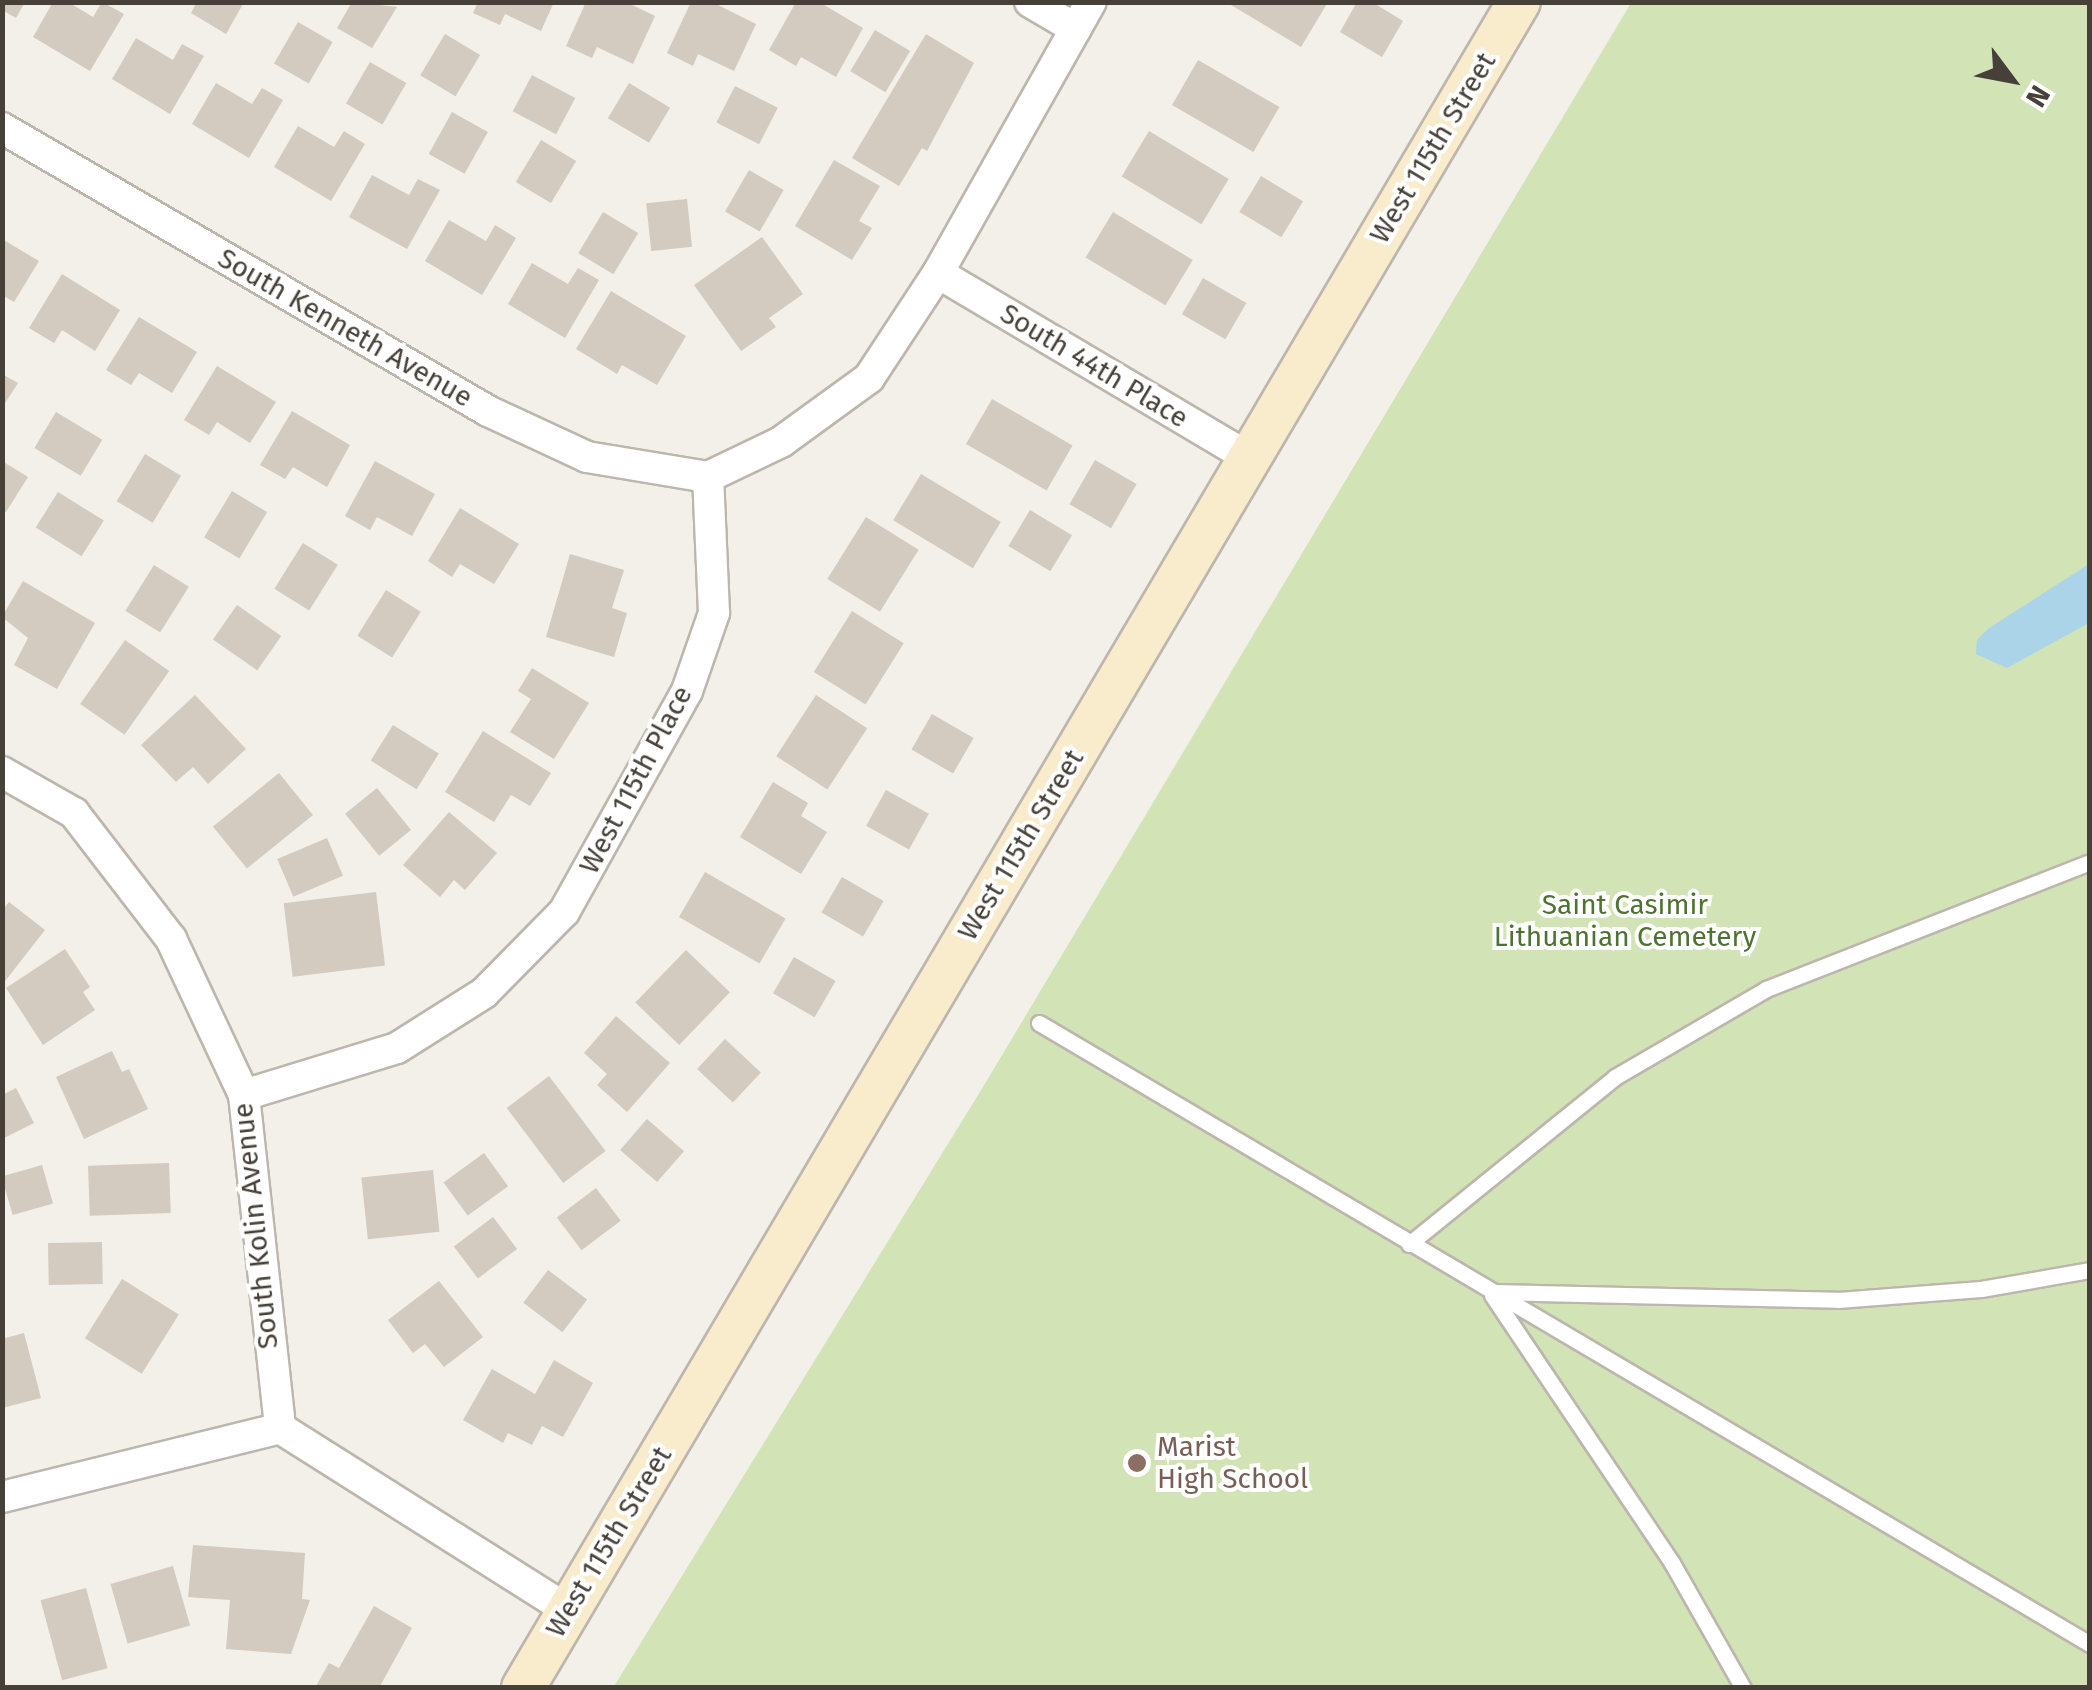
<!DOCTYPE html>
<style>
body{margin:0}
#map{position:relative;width:2092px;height:1690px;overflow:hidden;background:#f3efe9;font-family:"Fira Sans",sans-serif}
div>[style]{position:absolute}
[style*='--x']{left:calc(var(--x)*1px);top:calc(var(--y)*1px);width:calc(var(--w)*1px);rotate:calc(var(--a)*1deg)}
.green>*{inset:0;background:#d2e3b6}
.water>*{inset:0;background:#acd4e9}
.building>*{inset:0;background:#d3cac0;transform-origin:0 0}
.roads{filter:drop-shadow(2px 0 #bdb6ad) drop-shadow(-2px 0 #bdb6ad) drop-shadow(0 2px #bdb6ad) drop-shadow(0 -2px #bdb6ad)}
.lane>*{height:15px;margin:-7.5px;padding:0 7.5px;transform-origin:7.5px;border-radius:7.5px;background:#fff}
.street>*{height:30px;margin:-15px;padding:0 15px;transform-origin:15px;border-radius:15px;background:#fff}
.secondary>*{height:42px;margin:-21px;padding:0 21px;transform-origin:21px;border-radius:21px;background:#f9eccd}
.dots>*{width:28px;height:28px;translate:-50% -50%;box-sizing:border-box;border:5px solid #fff;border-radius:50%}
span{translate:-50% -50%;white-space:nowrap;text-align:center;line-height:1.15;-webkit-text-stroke:8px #fff;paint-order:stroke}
.street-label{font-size:28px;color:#464038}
.park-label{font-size:28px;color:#4e7231}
.education-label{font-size:28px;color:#785e54}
.left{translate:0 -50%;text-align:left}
.frame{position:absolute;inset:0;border:5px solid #464038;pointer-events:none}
.north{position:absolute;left:1962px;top:30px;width:100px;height:100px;-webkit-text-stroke:8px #fff;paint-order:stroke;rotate:122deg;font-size:28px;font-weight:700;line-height:40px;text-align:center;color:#464038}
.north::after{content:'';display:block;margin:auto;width:35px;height:45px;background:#464038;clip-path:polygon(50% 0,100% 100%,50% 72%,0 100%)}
</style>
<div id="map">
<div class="green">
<i style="clip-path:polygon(1631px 3px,2089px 3px,2089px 1687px,613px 1688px,983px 1087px)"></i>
</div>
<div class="water">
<i style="clip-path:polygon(2089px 564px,2089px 623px,2007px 668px,1976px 654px,1977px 640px,1989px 628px)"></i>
</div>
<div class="building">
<i style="clip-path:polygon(2px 2px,25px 2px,16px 18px,2px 10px)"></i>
<i style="clip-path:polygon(53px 2px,68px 2px,93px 17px,102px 2px,124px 14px,90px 71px,33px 37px)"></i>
<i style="clip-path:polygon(197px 2px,244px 2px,226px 34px,191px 13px)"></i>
<i style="clip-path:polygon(352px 2px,397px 7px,372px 48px,337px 28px)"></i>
<i style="clip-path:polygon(478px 2px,554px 2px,541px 31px,505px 14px,500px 25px,473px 13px)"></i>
<i style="clip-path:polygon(586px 2px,626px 2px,655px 16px,633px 64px,597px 47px,592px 58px,566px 46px)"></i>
<i style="clip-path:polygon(691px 2px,712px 2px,756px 24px,734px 71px,698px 54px,693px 66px,667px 53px)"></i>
<i style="clip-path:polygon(796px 2px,819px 2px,863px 28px,836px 77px,801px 57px,796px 66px,769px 50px)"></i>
<i style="clip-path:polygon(1226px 2px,1328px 2px,1301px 47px)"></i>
<i style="clip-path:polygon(1357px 2px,1372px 2px,1403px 21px,1382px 57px,1340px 32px)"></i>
<i style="left:298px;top:22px;width:40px;height:48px;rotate:30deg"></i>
<i style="left:875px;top:30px;width:41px;height:48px;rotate:31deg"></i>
<i style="left:445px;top:34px;width:41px;height:48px;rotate:31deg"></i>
<i style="clip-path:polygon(926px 34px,974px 63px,927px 151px,922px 148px,899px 186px,852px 158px)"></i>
<i style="clip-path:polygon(136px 38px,173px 60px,182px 44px,204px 56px,170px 114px,112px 79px)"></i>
<i style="left:1198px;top:60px;width:94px;height:52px;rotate:30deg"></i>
<i style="left:370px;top:62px;width:42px;height:48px;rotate:30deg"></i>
<i style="left:532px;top:75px;width:49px;height:41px;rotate:28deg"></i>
<i style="clip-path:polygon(216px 83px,252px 104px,262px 88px,283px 100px,249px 158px,192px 124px)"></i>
<i style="left:629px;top:83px;width:48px;height:41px;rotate:31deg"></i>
<i style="left:735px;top:86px;width:48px;height:41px;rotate:27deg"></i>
<i style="left:452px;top:112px;width:41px;height:48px;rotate:29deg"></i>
<i style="clip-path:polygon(298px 126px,334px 147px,344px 131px,365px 144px,331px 201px,274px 167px)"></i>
<i style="left:1149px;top:131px;width:93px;height:53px;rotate:31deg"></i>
<i style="left:541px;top:140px;width:41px;height:49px;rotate:31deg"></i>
<i style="clip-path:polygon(834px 160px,880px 186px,859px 221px,872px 228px,852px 260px,795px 226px)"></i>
<i style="left:749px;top:170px;width:40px;height:48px;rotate:30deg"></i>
<i style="clip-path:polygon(372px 175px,409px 195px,418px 179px,440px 190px,407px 249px,349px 217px)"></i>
<i style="left:1261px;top:176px;width:49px;height:42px;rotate:31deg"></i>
<i style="left:687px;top:199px;width:48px;height:41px;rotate:84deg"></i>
<i style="left:603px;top:212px;width:41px;height:48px;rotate:31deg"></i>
<i style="left:1113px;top:212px;width:93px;height:53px;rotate:31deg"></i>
<i style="clip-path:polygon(449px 220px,486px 241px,495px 225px,516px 238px,482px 295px,425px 261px)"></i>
<i style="clip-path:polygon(762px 237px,803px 294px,769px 318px,776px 327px,741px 351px,694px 285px)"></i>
<i style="clip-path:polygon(2px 239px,39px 261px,14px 302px,2px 295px)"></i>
<i style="clip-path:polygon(532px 263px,568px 284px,578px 268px,599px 280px,565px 338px,508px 304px)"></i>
<i style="clip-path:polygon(62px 274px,120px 310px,95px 351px,62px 330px,54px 343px,29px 328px)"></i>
<i style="left:1203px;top:278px;width:50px;height:42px;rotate:30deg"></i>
<i style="clip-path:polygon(611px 291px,686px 336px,657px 385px,622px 365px,617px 374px,576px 349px)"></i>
<i style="clip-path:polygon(139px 317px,197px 352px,172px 393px,139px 373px,131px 385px,106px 370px)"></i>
<i style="clip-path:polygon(217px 366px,276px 402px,250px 443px,217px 422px,209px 435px,184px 420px)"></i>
<i style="clip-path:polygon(2px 374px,18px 383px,2px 408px)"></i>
<i style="left:992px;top:399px;width:93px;height:52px;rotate:30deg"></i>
<i style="clip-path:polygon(292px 411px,350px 445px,327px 487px,293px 467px,285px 479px,260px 465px)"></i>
<i style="left:56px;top:412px;width:54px;height:42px;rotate:31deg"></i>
<i style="left:145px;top:454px;width:42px;height:55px;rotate:31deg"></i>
<i style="left:1095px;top:460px;width:48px;height:51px;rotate:30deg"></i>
<i style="clip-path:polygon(2px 461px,28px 477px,6px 512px,2px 510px)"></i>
<i style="clip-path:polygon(375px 461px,435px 494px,412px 536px,377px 517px,370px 530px,345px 516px)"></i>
<i style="left:921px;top:474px;width:93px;height:54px;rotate:31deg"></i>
<i style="left:232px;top:491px;width:41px;height:54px;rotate:31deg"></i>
<i style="left:58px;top:492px;width:54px;height:42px;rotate:32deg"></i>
<i style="clip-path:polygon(460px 508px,519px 544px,494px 584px,460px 564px,452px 577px,428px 561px)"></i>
<i style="left:1030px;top:510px;width:49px;height:42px;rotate:31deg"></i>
<i style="left:866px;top:517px;width:62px;height:73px;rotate:32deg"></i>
<i style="left:303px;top:543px;width:41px;height:54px;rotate:32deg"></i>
<i style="clip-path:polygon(570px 554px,624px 570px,612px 608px,627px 613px,614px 657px,546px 637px)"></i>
<i style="left:154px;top:565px;width:41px;height:54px;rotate:32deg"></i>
<i style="clip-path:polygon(23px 581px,95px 623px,57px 689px,14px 665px,28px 638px,2px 617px)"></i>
<i style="left:386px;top:590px;width:41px;height:54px;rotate:32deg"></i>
<i style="left:237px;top:605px;width:54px;height:42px;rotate:35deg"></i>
<i style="left:852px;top:611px;width:61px;height:72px;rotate:32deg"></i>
<i style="left:125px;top:640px;width:54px;height:78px;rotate:35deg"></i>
<i style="clip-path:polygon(532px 668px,589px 703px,554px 759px,510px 732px,531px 699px,518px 691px)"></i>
<i style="clip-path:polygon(195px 695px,246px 749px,208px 784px,193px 767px,176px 782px,141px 745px)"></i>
<i style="left:816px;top:695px;width:61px;height:73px;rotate:33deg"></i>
<i style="left:932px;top:714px;width:48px;height:41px;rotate:30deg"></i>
<i style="left:393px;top:725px;width:54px;height:42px;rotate:32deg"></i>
<i style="clip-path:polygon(483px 731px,551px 773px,530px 806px,511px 795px,494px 822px,445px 792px)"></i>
<i style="left:279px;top:773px;width:54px;height:85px;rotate:51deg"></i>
<i style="clip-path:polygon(773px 782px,808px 803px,801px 816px,827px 832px,801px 874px,740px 837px)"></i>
<i style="left:377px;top:788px;width:54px;height:41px;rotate:51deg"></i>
<i style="left:886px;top:790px;width:49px;height:41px;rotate:29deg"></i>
<i style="clip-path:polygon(449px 812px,497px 853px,465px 890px,454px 880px,440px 897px,403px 865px)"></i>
<i style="left:327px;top:838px;width:41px;height:54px;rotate:67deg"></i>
<i style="left:705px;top:872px;width:93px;height:52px;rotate:30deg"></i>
<i style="left:842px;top:877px;width:48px;height:41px;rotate:30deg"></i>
<i style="left:376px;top:892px;width:74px;height:93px;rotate:83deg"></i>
<i style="clip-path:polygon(9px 902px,45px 930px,2px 985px,2px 911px)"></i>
<i style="clip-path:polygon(65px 949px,90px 987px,83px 992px,95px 1010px,43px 1045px,6px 988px)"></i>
<i style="left:686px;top:950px;width:61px;height:73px;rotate:44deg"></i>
<i style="left:794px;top:957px;width:48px;height:42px;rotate:30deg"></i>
<i style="clip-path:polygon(616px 1016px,670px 1063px,627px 1112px,597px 1085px,607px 1074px,584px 1053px)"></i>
<i style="left:725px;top:1039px;width:49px;height:41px;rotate:43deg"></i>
<i style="clip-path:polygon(112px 1051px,122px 1072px,129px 1069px,148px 1109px,84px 1139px,56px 1077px)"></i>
<i style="left:549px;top:1076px;width:94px;height:53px;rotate:53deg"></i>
<i style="clip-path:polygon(16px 1088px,34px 1123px,2px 1139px,2px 1095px)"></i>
<i style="left:647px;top:1119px;width:49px;height:41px;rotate:41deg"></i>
<i style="left:484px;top:1153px;width:41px;height:50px;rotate:54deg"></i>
<i style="left:169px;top:1163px;width:50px;height:81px;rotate:88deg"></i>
<i style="left:42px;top:1165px;width:40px;height:42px;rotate:74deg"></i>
<i style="left:433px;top:1170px;width:62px;height:72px;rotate:84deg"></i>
<i style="left:596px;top:1188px;width:41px;height:49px;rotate:53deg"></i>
<i style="left:493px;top:1217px;width:40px;height:49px;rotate:53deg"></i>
<i style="left:102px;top:1242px;width:42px;height:54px;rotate:89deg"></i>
<i style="left:548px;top:1270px;width:49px;height:41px;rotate:37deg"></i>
<i style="left:122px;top:1279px;width:67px;height:70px;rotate:32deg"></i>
<i style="clip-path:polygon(439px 1281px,483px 1337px,444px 1367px,425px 1344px,413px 1353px,388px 1320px)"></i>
<i style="clip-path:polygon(24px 1333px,41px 1398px,2px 1408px,2px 1339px)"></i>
<i style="clip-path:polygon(554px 1360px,593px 1383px,563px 1437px,542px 1426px,532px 1445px,508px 1433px,503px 1443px,463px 1420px,492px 1369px,535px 1394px)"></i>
<i style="clip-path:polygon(193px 1545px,305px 1553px,302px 1599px,310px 1600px,291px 1654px,226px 1649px,230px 1600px,188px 1597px)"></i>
<i style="left:173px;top:1566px;width:62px;height:65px;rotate:74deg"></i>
<i style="left:86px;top:1588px;width:83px;height:47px;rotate:75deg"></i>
<i style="clip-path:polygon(374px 1606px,412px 1628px,379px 1688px,315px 1688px,329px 1663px,339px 1668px)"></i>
</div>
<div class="roads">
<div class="lane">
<i style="--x:1039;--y:1023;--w:1221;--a:30.58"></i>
<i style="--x:1409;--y:1244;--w:265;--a:-39"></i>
<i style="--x:1615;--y:1077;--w:175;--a:-30.2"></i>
<i style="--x:1766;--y:989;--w:348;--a:-21.4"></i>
<i style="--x:1494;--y:1292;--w:344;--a:1.3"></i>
<i style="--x:1838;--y:1300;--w:143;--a:-4.4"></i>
<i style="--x:1981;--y:1289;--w:111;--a:-9.9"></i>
<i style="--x:1492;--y:1295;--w:323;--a:56.1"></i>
<i style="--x:1672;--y:1563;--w:144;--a:60.4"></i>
</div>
<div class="street">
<i style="--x:1030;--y:2;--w:53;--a:30.4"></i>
<i style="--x:2;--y:128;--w:562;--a:30.21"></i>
<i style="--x:488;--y:411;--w:109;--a:24.9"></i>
<i style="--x:587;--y:457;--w:123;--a:9.4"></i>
<i style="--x:938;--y:273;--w:363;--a:30.7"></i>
<i style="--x:2;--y:772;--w:83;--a:29.7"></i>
<i style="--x:74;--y:813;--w:159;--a:52.4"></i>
<i style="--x:171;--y:939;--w:172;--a:64.9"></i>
<i style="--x:244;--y:1095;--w:335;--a:83.8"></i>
<i style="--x:280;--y:1428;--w:342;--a:32.3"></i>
<i style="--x:244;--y:1095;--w:160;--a:-17.1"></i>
<i style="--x:397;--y:1048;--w:103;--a:-32.3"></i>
<i style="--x:484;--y:993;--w:114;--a:-45.4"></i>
<i style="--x:564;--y:912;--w:253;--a:-60.9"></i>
<i style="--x:687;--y:691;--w:83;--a:-70.9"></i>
<i style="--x:714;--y:613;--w:136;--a:-92.5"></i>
<i style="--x:708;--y:477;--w:81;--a:-25.6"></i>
<i style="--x:781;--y:442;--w:109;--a:-36"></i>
<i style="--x:869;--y:378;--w:126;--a:-56.7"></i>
<i style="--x:938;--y:273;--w:311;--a:-60.6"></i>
<i style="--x:2;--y:1497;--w:286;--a:-13.9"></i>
</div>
<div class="secondary">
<i style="--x:523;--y:1688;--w:1958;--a:-59.43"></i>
</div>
</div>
<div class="dots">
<i style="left:1137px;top:1463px;background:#8d6e63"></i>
</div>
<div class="street-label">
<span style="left:1433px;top:148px;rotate:-59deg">West 115th Street</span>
<span style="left:345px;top:328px;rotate:30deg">South Kenneth Avenue</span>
<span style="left:1094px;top:366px;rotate:31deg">South 44th Place</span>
<span style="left:636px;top:780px;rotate:-62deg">West 115th Place</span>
<span style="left:1021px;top:845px;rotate:-59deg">West 115th Street</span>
<span style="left:256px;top:1226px;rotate:-96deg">South Kolin Avenue</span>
<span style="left:609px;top:1542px;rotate:-59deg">West 115th Street</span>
</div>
<div class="park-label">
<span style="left:1625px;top:921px">Saint Casimir<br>Lithuanian Cemetery</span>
</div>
<div class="education-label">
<span class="left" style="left:1157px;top:1463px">Marist<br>High School</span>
</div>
<div class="frame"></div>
<div class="north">N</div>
</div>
